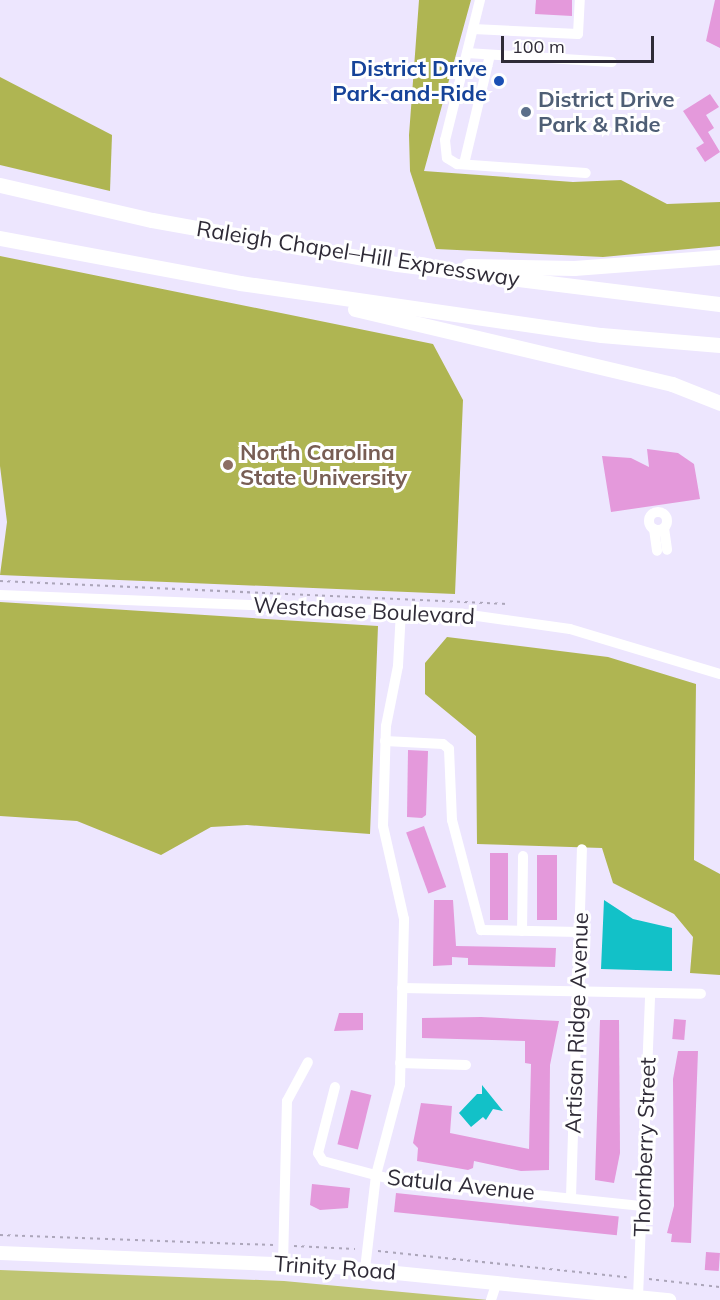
<!DOCTYPE html>
<meta charset="utf-8">
<style>
body{margin:0}
#map{position:relative;width:720px;height:1300px;overflow:hidden;background:#ede6fe;font-family:Mulish,sans-serif}
div>[style]{position:absolute}
[style*='--x']{left:calc(var(--x)*1px);top:calc(var(--y)*1px);width:calc(var(--w)*1px);rotate:calc(var(--a)*1deg)}
.green>*{inset:0;background:#bfc573}
.forest>*{inset:0;background:#afb552}
.water>*{inset:0;background:#12c1c8}
.building>*{inset:0;background:#e499db;transform-origin:0 0}
.path>*{height:1.5px;margin-top:-0.75px;transform-origin:0;background:repeating-linear-gradient(90deg,#aca6ba 0 3px,transparent 0 7.5px)}
.minor>*{height:10px;margin:-5px;padding:0 5px;transform-origin:5px;border-radius:5px;background:#fff}
.minor>.ring{margin:-5px;padding:0;box-sizing:content-box;background:none;border:10px solid #fff;border-radius:50%}
.major>*{height:14px;margin:-7px;padding:0 7px;transform-origin:7px;border-radius:7px;background:#fff}
.highway>*{height:15px;margin:-7.5px;padding:0 7.5px;transform-origin:7.5px;border-radius:7.5px;background:#fff}
.dots>*{width:16px;height:16px;translate:-50% -50%;box-sizing:border-box;border:3px solid #fff;border-radius:50%}
span{translate:-50% -50%;white-space:nowrap;text-align:center;line-height:1.15;-webkit-text-stroke:6px #fff;paint-order:stroke}
.transit-label{font-size:22px;color:#164399;font-weight:700}
.right{translate:-100% -50%;text-align:right}
.service-label{font-size:22px;color:#4e5e75;font-weight:700}
.left{translate:0 -50%;text-align:left}
.street-label{font-size:22px;color:#2f2b37}
.education-label{font-size:22px;color:#785e54;font-weight:700}
.scale{position:absolute;left:501px;top:36px;width:153px;height:27px;box-sizing:border-box;border:3px solid #2f2b37;border-top:0;padding-left:8px;font-size:18px;line-height:21px;white-space:nowrap;color:#2f2b37;-webkit-text-stroke:4px #fff;paint-order:stroke}
</style>
<div id="map">
<div class="green">
<i style="clip-path:polygon(0 1270px,284px 1281px,488px 1300px,0 1300px)"></i>
</div>
<div class="forest">
<i style="clip-path:polygon(419px 0,471px 0,424px 171px,573px 182px,621px 180px,667px 204px,720px 202px,720px 246px,603px 257px,436px 249px,410px 171px,409px 135px)"></i>
<i style="clip-path:polygon(0 77px,112px 135px,110px 191px,0 165px)"></i>
<i style="clip-path:polygon(0 256px,433px 344px,463px 400px,455px 594px,0 575px,7px 522px,0 466px)"></i>
<i style="clip-path:polygon(0 602px,378px 626px,370px 834px,247px 825px,211px 827px,161px 855px,77px 821px,0 816px)"></i>
<i style="clip-path:polygon(447px 637px,608px 657px,696px 684px,694px 860px,720px 874px,720px 975px,690px 973px,693px 937px,674px 914px,613px 883px,602px 848px,477px 844px,476px 736px,425px 694px,425px 663px)"></i>
</div>
<div class="water">
<i style="clip-path:polygon(604px 900px,633px 919px,672px 928px,672px 971px,601px 969px)"></i>
<i style="clip-path:polygon(482px 1085px,503px 1111px,493px 1109px,486px 1120px,483px 1117px,471px 1127px,459px 1113px,477px 1094px,482px 1094px)"></i>
</div>
<div class="building">
<i style="clip-path:polygon(536px 0,572px 0,572px 16px,535px 14px)"></i>
<i style="clip-path:polygon(715px 0,720px 0,720px 48px,706px 41px)"></i>
<i style="clip-path:polygon(710px 94px,719px 107px,706px 115px,714px 128px,708px 132px,720px 152px,705px 162px,696px 148px,704px 143px,683px 111px)"></i>
<i style="clip-path:polygon(647px 449px,678px 453px,694px 464px,700px 499px,611px 512px,602px 456px,631px 458px,649px 467px)"></i>
<i style="clip-path:polygon(408px 750px,428px 751px,426px 815px,422px 818px,407px 817px)"></i>
<i style="left:424px;top:826px;width:65px;height:19px;rotate:70deg"></i>
<i style="left:490px;top:853px;width:18px;height:67px"></i>
<i style="left:537px;top:855px;width:20px;height:65px"></i>
<i style="clip-path:polygon(434px 900px,453px 900px,456px 946px,556px 948px,555px 967px,468px 965px,468px 958px,452px 957px,452px 965px,433px 966px)"></i>
<i style="clip-path:polygon(339px 1013px,363px 1013px,363px 1030px,334px 1031px)"></i>
<i style="clip-path:polygon(481px 1017px,559px 1021px,550px 1065px,549px 1170px,521px 1171px,474px 1161px,473px 1168px,468px 1170px,417px 1161px,418px 1148px,413px 1143px,421px 1103px,452px 1106px,450px 1133px,529px 1149px,531px 1064px,525px 1063px,525px 1041px,422px 1038px,422px 1018px)"></i>
<i style="left:674px;top:1019px;width:12px;height:20px;rotate:5deg"></i>
<i style="clip-path:polygon(600px 1020px,619px 1020px,620px 1153px,614px 1183px,595px 1180px)"></i>
<i style="clip-path:polygon(678px 1051px,698px 1051px,691px 1243px,671px 1242px,672px 1234px,667px 1233px,674px 1206px,673px 1079px)"></i>
<i style="left:351px;top:1090px;width:21px;height:56px;rotate:14deg"></i>
<i style="clip-path:polygon(312px 1184px,350px 1188px,348px 1208px,320px 1210px,310px 1205px)"></i>
<i style="left:396px;top:1193px;width:224px;height:19px;rotate:6deg"></i>
<i style="left:706px;top:1252px;width:14px;height:18px;rotate:4deg"></i>
</div>
<div class="path">
<i style="--x:0;--y:581;--w:508;--a:2.6"></i>
<i style="--x:0;--y:1235;--w:274;--a:2.1"></i>
<i style="--x:294;--y:1246;--w:61;--a:2.8"></i>
<i style="--x:378;--y:1251;--w:250;--a:6"></i>
<i style="--x:649;--y:1279;--w:71;--a:6.4"></i>
</div>
<div class="minor">
<i style="--x:480;--y:0;--w:144;--a:104"></i>
<i style="--x:445;--y:140;--w:18;--a:84"></i>
<i style="--x:447;--y:158;--w:12;--a:31"></i>
<i style="--x:457;--y:164;--w:129;--a:4"></i>
<i style="--x:473;--y:29;--w:105;--a:2.7"></i>
<i style="--x:578;--y:34;--w:34;--a:-87"></i>
<i style="--x:467;--y:53;--w:145;--a:3.6"></i>
<i style="--x:464;--y:164;--w:112;--a:-76.6"></i>
<i class="ring" style="left:649px;top:512px;width:8px;height:8px"></i>
<i style="--x:664;--y:528;--w:22;--a:82"></i>
<i style="--x:654;--y:529;--w:22;--a:82"></i>
<i style="--x:0;--y:595;--w:463;--a:2.3"></i>
<i style="--x:463;--y:614;--w:108;--a:8"></i>
<i style="--x:570;--y:629;--w:157;--a:16.7"></i>
<i style="--x:385;--y:741;--w:58;--a:3"></i>
<i style="--x:443;--y:744;--w:8;--a:40"></i>
<i style="--x:449;--y:749;--w:71;--a:87.6"></i>
<i style="--x:452;--y:820;--w:114;--a:75.2"></i>
<i style="--x:481;--y:930;--w:98;--a:1.2"></i>
<i style="--x:522;--y:931;--w:75;--a:-89.2"></i>
<i style="--x:402;--y:988;--w:299;--a:1.1"></i>
<i style="--x:400;--y:1063;--w:66;--a:1.7"></i>
<i style="--x:335;--y:1087;--w:68;--a:104.4"></i>
<i style="--x:318;--y:1153;--w:9;--a:58"></i>
<i style="--x:323;--y:1161;--w:73;--a:15"></i>
<i style="--x:394;--y:1180;--w:250;--a:6"></i>
<i style="--x:571;--y:1197;--w:348;--a:-88.2"></i>
<i style="--x:283;--y:1264;--w:163;--a:-88.6"></i>
<i style="--x:287;--y:1101;--w:44;--a:-61.7"></i>
<i style="--x:365;--y:1269;--w:95;--a:-83.3"></i>
<i style="--x:376;--y:1175;--w:93;--a:-75.1"></i>
<i style="--x:400;--y:1085;--w:166;--a:-88.6"></i>
<i style="--x:404;--y:919;--w:95;--a:-102.7"></i>
<i style="--x:383;--y:826;--w:100;--a:-88.3"></i>
<i style="--x:386;--y:726;--w:61;--a:-78.7"></i>
<i style="--x:398;--y:666;--w:55;--a:-86.9"></i>
<i style="--x:638;--y:1297;--w:300;--a:-87.7"></i>
<i style="--x:491;--y:1300;--w:19;--a:-72"></i>
</div>
<div class="major">
<i style="--x:0;--y:1253;--w:326;--a:2.3"></i>
<i style="--x:326;--y:1266;--w:345;--a:5.7"></i>
</div>
<div class="highway">
<i style="--x:0;--y:185;--w:156;--a:13"></i>
<i style="--x:152;--y:220;--w:249;--a:10.2"></i>
<i style="--x:397;--y:264;--w:325;--a:7.1"></i>
<i style="--x:0;--y:238;--w:244;--a:10.6"></i>
<i style="--x:240;--y:283;--w:365;--a:8.2"></i>
<i style="--x:601;--y:335;--w:119;--a:4.8"></i>
<i style="--x:468;--y:266;--w:106;--a:1.1"></i>
<i style="--x:574;--y:268;--w:146;--a:-4.3"></i>
<i style="--x:355;--y:309;--w:326;--a:13.3"></i>
<i style="--x:672;--y:384;--w:52;--a:21.6"></i>
</div>
<div class="dots">
<i style="left:499px;top:81px;background:#1a4fb4"></i>
<i style="left:526px;top:112px;background:#5c6f8a"></i>
<i style="left:228px;top:465px;background:#8d6e63"></i>
</div>
<div class="transit-label">
<span class="right" style="left:487px;top:81px">District Drive<br>Park-and-Ride</span>
</div>
<div class="service-label">
<span class="left" style="left:538px;top:112px">District Drive<br>Park &amp; Ride</span>
</div>
<div class="street-label">
<span style="left:358px;top:254px;rotate:9deg">Raleigh Chapel–Hill Expressway</span>
<span style="left:364px;top:611px;rotate:3deg">Westchase Boulevard</span>
<span style="left:577px;top:1023px;rotate:-88deg">Artisan Ridge Avenue</span>
<span style="left:645px;top:1147px;rotate:-88deg">Thornberry Street</span>
<span style="left:461px;top:1185px;rotate:6deg">Satula Avenue</span>
<span style="left:335px;top:1268px;rotate:4deg">Trinity Road</span>
</div>
<div class="education-label">
<span class="left" style="left:240px;top:465px">North Carolina<br>State University</span>
</div>
<div class="scale">100 m</div>
</div>
